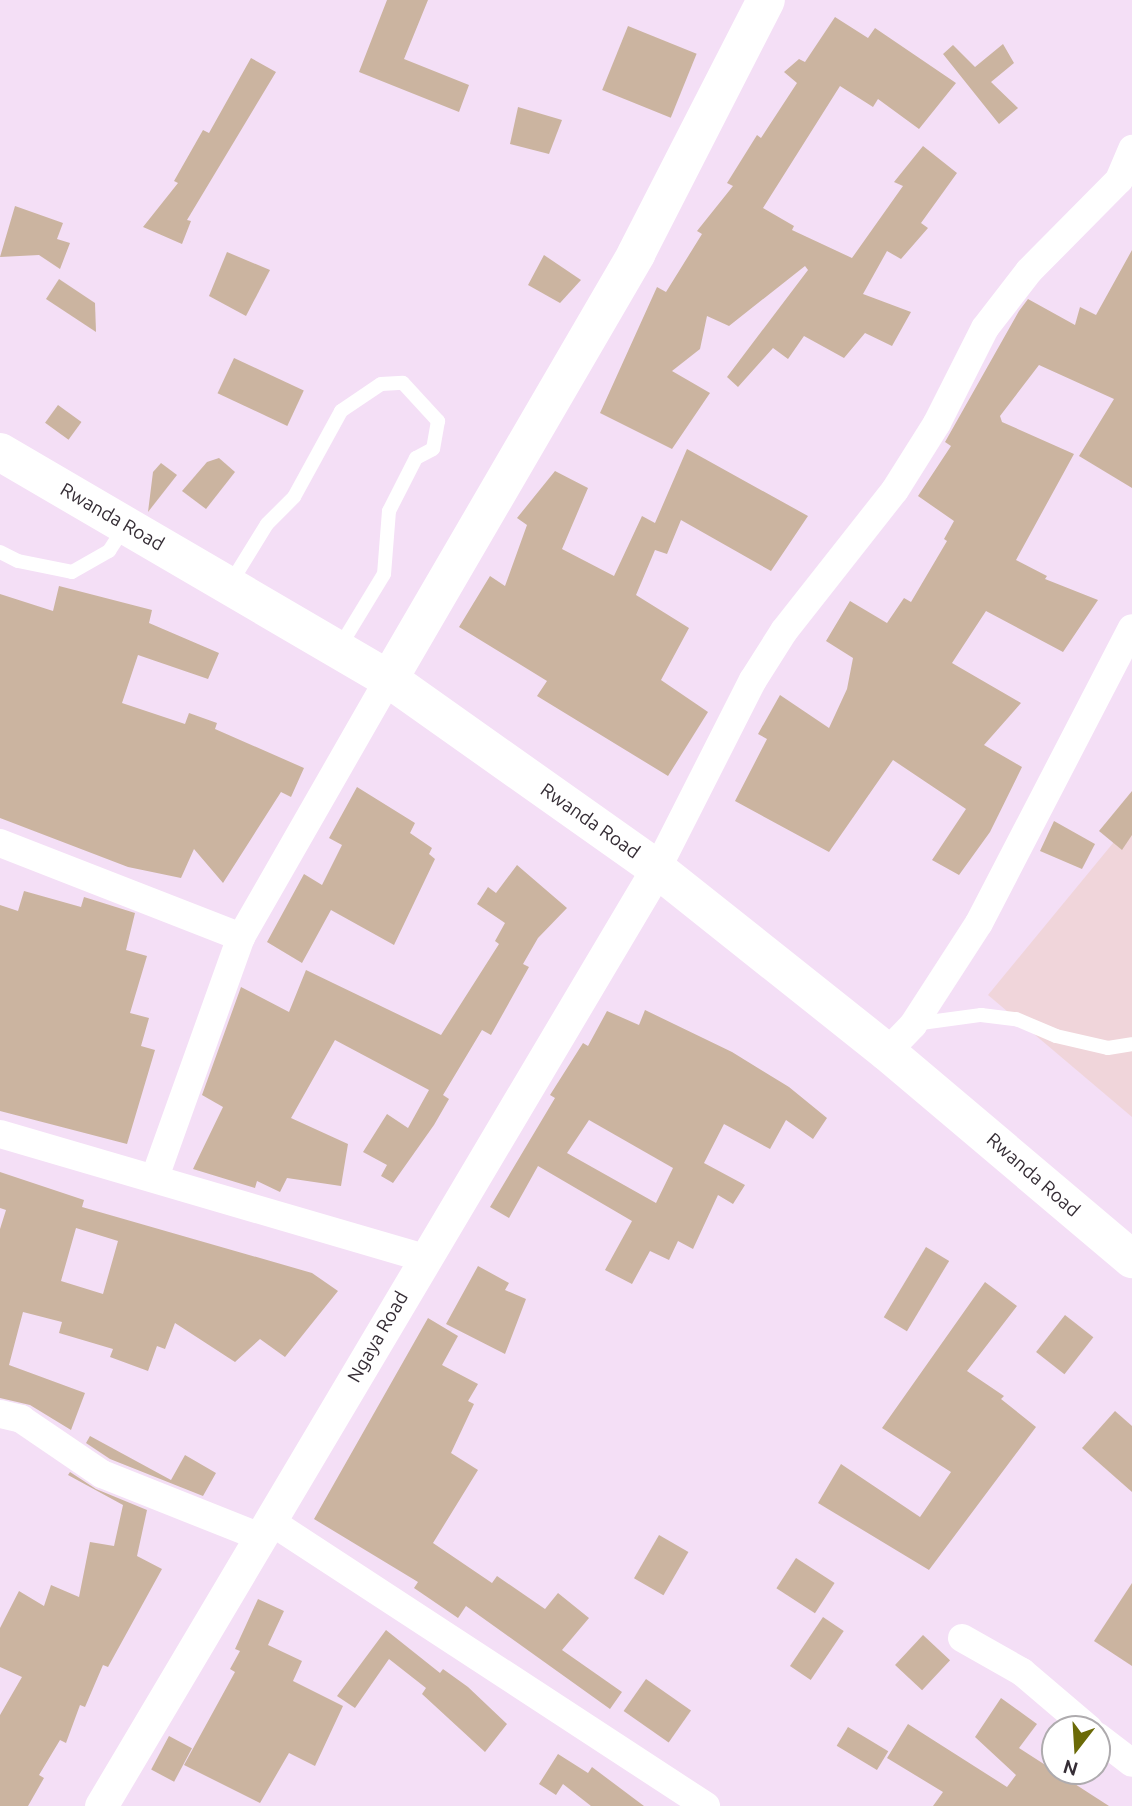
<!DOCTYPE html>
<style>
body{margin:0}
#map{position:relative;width:1132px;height:1806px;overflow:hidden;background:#f4dff6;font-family:Ubuntu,sans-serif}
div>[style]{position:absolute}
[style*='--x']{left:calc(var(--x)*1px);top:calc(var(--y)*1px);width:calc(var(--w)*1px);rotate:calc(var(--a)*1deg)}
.industrial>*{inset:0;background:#f0d5da}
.building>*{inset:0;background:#cbb4a0;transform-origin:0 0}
.service>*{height:14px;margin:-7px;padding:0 7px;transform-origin:7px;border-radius:7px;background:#fff}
.minor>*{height:28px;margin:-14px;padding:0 14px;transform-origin:14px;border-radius:14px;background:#fff}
.tertiary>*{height:33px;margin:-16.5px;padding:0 16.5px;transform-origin:16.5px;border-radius:16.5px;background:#fff}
.secondary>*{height:38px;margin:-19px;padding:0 19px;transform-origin:19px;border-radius:19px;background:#fff}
.trunk>*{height:38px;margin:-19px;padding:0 19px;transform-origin:19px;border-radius:19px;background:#fff}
span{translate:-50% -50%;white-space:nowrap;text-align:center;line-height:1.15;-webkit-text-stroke:7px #fff;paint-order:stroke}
.street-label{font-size:19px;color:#352d35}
.north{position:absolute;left:1041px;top:1715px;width:70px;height:70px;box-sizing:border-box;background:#fff;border:2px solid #aeabae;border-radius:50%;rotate:197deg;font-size:19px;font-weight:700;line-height:28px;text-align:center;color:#352d35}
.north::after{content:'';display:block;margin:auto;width:24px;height:32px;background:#6b6a07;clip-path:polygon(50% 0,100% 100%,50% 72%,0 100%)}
</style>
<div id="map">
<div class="industrial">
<i style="clip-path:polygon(1132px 820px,1132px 1117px,988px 995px)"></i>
</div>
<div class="building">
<i style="clip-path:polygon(387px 0,428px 0,404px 59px,469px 85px,459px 112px,359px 72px)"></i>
<i style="clip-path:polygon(835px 17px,868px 38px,875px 28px,956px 83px,919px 129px,878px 99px,873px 107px,840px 86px,763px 208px,794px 226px,792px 230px,852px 258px,903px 186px,894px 182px,923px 146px,957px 173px,921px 223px,928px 228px,901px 259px,887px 251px,863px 294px,911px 312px,892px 346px,865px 333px,844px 358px,804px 336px,788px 359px,773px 348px,738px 387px,727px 377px,808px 270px,805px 266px,729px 326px,707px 316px,700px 349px,672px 371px,710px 393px,672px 449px,600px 413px,657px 287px,666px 292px,702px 234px,697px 231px,733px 186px,727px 183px,757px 135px,761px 138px,797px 83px,784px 72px,799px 59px,805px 62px)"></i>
<i style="left:628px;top:26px;width:74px;height:69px;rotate:22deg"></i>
<i style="clip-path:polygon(1003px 44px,1014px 63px,991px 82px,1018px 108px,999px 124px,943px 54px,953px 45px,975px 67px)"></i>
<i style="clip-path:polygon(251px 58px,276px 72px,187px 220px,191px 221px,182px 244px,143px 227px,178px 183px,174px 181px,203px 130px,209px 133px)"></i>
<i style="clip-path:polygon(518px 107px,562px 120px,549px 154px,510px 144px)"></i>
<i style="clip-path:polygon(15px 206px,63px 223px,57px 239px,70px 243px,60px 269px,39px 255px,0 257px)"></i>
<i style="clip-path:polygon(1132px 250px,1132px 488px,1079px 456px,1114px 399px,1039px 365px,1000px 416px,1002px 422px,1074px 454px,1016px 560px,1047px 576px,1045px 579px,1098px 600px,1063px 652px,986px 611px,952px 663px,1021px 703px,984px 745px,1022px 767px,990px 832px,959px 875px,932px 860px,966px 809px,893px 760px,829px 852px,735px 801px,767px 739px,758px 734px,780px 695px,829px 728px,847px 689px,853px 658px,826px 641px,850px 601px,887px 623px,904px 598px,911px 602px,947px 541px,944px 539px,954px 521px,918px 496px,951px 446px,945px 442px,1019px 311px,1028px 299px,1075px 325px,1080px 307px,1096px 315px)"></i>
<i style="clip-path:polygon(227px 252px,270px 270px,246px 316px,209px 296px)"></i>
<i style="clip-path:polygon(544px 255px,581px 280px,560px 303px,528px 285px)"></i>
<i style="clip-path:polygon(59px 279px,95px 303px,96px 332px,46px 299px)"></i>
<i style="left:234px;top:358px;width:77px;height:39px;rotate:25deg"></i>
<i style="left:58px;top:405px;width:29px;height:22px;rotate:36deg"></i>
<i style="clip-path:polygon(687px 449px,808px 516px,771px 571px,681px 520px,667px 554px,655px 550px,636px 595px,689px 628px,661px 680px,708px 712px,668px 776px,537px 696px,547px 681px,459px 627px,490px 576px,505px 586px,527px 525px,517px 518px,555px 471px,588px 488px,562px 549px,614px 576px,642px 516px,655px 523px)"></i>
<i style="clip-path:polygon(219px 458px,235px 472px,206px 509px,182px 491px,207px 462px)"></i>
<i style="clip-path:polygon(161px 463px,177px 475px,148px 512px,153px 472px)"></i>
<i style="clip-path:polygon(59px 586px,152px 610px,149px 623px,219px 653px,208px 679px,138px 655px,122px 703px,185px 724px,189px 713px,217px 723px,215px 729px,304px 768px,291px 797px,281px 792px,223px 883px,194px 849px,181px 878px,128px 867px,0 818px,0 594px,53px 611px)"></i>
<i style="clip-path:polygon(357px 787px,415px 823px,410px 833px,432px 848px,429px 854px,435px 859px,394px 945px,331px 910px,302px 963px,267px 942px,304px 874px,322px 885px,342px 845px,329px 838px)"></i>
<i style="clip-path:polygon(1132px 791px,1132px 835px,1122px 850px,1099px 831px)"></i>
<i style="clip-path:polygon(1054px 821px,1095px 844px,1082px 869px,1040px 851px)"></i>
<i style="clip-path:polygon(517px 865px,567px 908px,538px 938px,523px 964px,529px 967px,491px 1035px,482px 1030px,443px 1095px,449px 1099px,434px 1125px,393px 1183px,381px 1176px,387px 1165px,363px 1152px,387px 1114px,408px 1128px,429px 1090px,335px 1040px,291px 1118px,348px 1144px,341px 1186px,287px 1178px,280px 1192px,257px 1181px,255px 1188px,193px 1169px,223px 1107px,202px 1095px,241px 987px,289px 1012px,306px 970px,441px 1035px,499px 944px,495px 941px,505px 923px,477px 904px,488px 887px,496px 893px)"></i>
<i style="clip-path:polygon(24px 891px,81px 907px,84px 897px,135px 913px,126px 950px,147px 956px,130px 1013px,149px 1018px,141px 1046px,155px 1050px,127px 1144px,0 1111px,0 905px,18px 911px)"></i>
<i style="clip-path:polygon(evenodd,645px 1010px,732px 1052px,789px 1087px,827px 1118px,813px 1139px,786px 1120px,770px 1149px,724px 1124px,704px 1163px,745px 1185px,733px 1204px,718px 1195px,693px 1249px,678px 1241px,669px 1260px,650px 1251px,632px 1284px,605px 1270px,632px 1221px,538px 1166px,509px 1218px,490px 1207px,555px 1098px,550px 1095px,583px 1043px,588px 1046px,607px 1011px,639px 1025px,645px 1010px,589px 1120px,673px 1168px,656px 1203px,567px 1153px,589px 1120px)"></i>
<i style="clip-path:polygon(evenodd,0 1172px,84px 1200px,82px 1207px,312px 1273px,338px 1291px,285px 1357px,260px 1339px,235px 1362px,175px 1323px,165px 1349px,157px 1346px,148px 1371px,110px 1357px,113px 1349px,59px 1333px,62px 1322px,23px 1312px,9px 1365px,85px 1393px,71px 1430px,30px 1405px,0 1398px,0 1229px,6px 1210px,0 1208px,0 1172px,76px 1228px,118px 1241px,103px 1294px,61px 1281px,76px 1228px)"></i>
<i style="left:926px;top:1247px;width:27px;height:82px;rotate:31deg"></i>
<i style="clip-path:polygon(478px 1266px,509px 1283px,505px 1290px,526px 1299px,505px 1354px,446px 1324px)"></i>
<i style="clip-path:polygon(985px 1282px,1017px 1306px,967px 1371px,1004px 1396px,1001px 1399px,1036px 1427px,929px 1570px,818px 1503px,841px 1464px,920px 1517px,951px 1472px,882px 1428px)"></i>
<i style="left:1065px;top:1315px;width:36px;height:47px;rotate:38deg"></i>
<i style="clip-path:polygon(428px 1318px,458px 1336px,442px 1365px,478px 1384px,468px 1401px,474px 1404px,451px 1453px,478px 1470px,433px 1543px,492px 1583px,497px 1576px,545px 1609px,558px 1593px,589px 1618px,562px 1650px,622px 1692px,610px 1709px,466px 1606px,458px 1618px,414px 1588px,418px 1582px,314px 1519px)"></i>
<i style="clip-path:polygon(1115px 1411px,1132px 1426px,1132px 1492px,1082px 1448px)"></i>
<i style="clip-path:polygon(90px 1436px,171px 1480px,185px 1455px,216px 1473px,203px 1496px,110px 1459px,86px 1443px)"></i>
<i style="clip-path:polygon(70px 1472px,96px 1489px,147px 1510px,137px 1556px,162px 1569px,108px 1667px,103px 1665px,85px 1707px,80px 1705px,66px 1743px,60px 1740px,39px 1775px,44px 1778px,28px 1806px,0 1806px,0 1715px,22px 1677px,0 1667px,0 1628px,19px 1591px,44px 1606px,51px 1585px,79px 1597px,90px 1542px,114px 1546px,123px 1505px,68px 1475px)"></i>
<i style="left:659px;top:1535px;width:34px;height:50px;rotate:30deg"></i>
<i style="left:796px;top:1558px;width:46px;height:36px;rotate:33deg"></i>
<i style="clip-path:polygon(1132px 1583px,1132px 1666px,1094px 1641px)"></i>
<i style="clip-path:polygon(258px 1599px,284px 1611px,268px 1645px,302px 1661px,293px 1681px,343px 1706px,315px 1766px,289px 1753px,260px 1803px,184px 1765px,235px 1672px,230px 1669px,240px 1651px,235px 1649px)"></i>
<i style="left:823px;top:1617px;width:25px;height:59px;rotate:34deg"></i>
<i style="clip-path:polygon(386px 1630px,440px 1673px,443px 1669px,468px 1687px,507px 1724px,485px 1752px,422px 1694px,426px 1688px,389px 1659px,355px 1708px,337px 1696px)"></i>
<i style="left:923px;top:1635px;width:37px;height:41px;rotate:43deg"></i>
<i style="left:646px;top:1679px;width:55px;height:39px;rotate:35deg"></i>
<i style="clip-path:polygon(1001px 1698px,1037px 1724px,1019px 1748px,1109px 1806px,933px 1806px,943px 1792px,887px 1758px,908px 1724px,1007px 1787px,1016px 1775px,975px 1737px)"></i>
<i style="left:848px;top:1727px;width:47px;height:22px;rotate:31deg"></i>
<i style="left:169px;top:1736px;width:26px;height:38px;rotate:28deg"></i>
<i style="clip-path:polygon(558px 1754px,588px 1773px,592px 1767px,644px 1806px,591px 1806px,563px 1784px,556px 1795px,539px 1784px)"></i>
</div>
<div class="service">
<i style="--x:0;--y:552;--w:20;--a:27"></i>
<i style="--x:18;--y:561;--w:55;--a:11.5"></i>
<i style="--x:72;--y:572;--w:43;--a:-29.6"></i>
<i style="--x:109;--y:551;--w:27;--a:-57"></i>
<i style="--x:230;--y:584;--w:70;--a:-58.3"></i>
<i style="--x:267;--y:524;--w:38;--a:-45"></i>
<i style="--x:294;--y:497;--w:98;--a:-61.3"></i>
<i style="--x:341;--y:411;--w:48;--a:-34"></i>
<i style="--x:381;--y:384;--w:22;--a:-3"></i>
<i style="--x:403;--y:383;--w:52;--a:47.4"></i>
<i style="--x:438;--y:421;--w:28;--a:100"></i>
<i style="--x:433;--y:449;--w:19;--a:152"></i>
<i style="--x:416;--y:458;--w:59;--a:117"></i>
<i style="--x:389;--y:511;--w:63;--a:94.5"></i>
<i style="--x:384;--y:574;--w:87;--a:121.3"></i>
<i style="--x:914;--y:1024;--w:68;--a:-7.7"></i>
<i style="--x:981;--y:1015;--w:35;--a:7"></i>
<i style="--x:1016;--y:1019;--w:43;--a:23"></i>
<i style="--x:1056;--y:1036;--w:53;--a:13"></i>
<i style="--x:1108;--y:1048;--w:24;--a:-9"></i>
</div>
<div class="minor">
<i style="--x:0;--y:843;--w:259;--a:21.3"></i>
<i style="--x:657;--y:869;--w:212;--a:-63.1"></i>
<i style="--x:753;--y:680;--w:58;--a:-57.7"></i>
<i style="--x:784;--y:631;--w:179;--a:-51.8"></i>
<i style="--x:895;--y:490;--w:79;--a:-57.9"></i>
<i style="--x:937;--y:423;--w:106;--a:-63.2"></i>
<i style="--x:985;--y:328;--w:72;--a:-52.3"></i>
<i style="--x:1029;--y:271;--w:128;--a:-45.3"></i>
<i style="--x:1119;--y:180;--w:34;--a:-67"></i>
<i style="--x:887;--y:1052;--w:37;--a:-46"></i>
<i style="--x:913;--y:1025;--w:121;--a:-57.1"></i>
<i style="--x:979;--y:923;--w:332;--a:-62.6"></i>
<i style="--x:0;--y:1134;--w:442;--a:16.3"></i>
<i style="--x:155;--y:1177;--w:255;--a:-70.3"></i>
<i style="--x:241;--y:937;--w:297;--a:-60.2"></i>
<i style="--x:0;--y:1414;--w:22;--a:13"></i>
<i style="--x:21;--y:1419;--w:98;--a:34.2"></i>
<i style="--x:102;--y:1474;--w:170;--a:21.7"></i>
<i style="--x:270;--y:1521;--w:521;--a:33.17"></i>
<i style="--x:962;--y:1638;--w:69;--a:29.5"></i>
<i style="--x:1022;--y:1672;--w:88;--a:40.4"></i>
<i style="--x:1097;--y:1736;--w:44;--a:37.6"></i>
</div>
<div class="tertiary">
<i style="--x:101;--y:1806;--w:1090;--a:-59.32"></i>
</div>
<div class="secondary">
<i style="--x:389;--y:679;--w:492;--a:-59.8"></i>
<i style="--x:636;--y:254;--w:285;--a:-62.9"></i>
</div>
<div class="trunk">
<i style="--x:0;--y:452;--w:450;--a:30.3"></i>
<i style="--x:389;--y:679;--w:329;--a:35.3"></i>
<i style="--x:657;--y:869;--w:294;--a:38.5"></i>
<i style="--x:887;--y:1052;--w:321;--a:40.2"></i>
</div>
<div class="street-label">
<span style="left:112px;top:517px;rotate:30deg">Rwanda Road</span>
<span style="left:590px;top:821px;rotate:35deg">Rwanda Road</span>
<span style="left:1033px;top:1175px;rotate:41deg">Rwanda Road</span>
<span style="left:378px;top:1337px;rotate:-60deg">Ngaya Road</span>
</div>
<div class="north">N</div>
</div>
